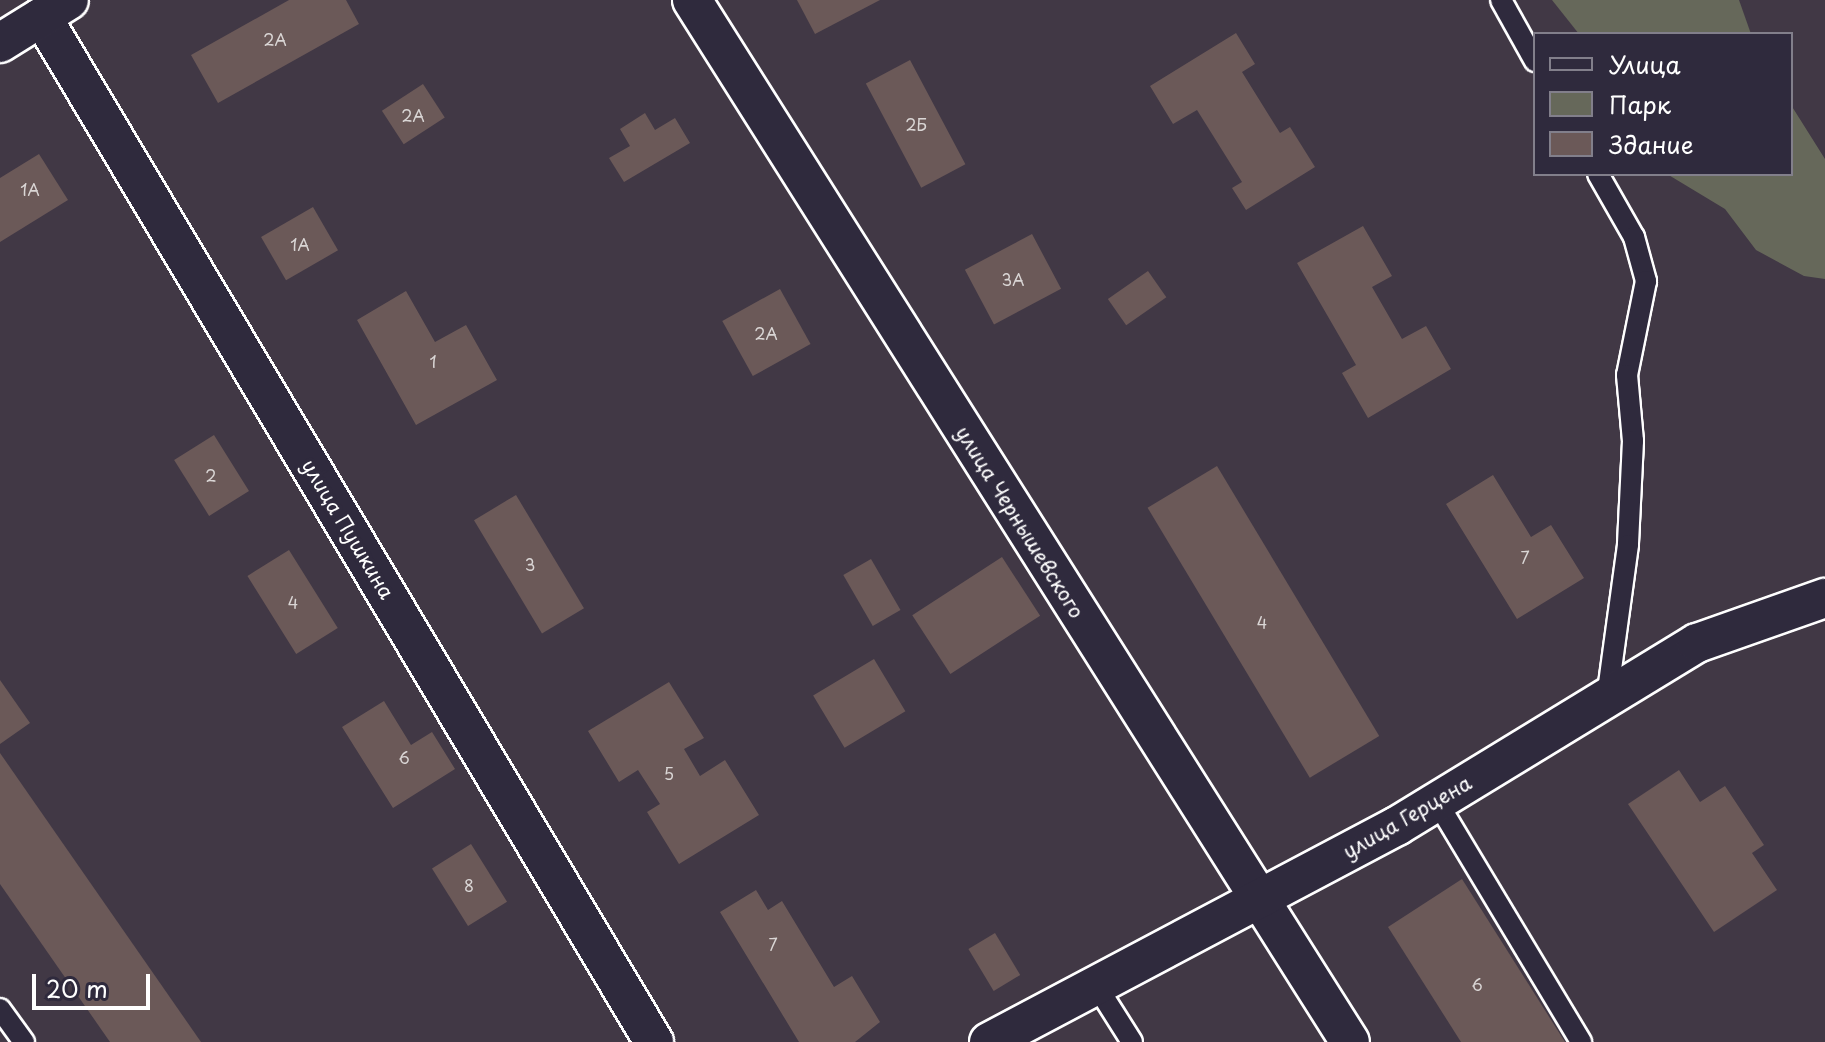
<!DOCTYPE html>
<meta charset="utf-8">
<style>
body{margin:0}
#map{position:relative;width:1825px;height:1042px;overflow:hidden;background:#413845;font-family:"Playpen Sans",sans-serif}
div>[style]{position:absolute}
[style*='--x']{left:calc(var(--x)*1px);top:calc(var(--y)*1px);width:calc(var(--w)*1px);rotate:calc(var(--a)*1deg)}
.green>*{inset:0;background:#66685a}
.building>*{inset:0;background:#6b5958;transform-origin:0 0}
.roads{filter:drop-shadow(2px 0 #fff) drop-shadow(-2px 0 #fff) drop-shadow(0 2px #fff) drop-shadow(0 -2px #fff)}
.service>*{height:20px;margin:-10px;padding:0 10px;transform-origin:10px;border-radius:10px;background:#2f2a3d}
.minor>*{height:38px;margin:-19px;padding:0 19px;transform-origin:19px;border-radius:19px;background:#2f2a3d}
span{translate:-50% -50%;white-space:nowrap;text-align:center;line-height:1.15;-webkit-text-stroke:7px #2f2a3d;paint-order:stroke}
.number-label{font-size:16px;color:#dad6d5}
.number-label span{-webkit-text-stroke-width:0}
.street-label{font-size:20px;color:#fff}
.legend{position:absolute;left:1533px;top:32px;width:260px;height:144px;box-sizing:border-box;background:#2f2a3d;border:2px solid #827f8b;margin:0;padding:10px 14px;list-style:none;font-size:24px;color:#fff}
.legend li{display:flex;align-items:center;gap:16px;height:40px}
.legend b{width:40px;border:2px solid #827f8b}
.scale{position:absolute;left:32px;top:974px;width:118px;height:36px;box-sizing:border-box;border:4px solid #fff;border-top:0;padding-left:10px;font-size:24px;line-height:28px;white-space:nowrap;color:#fff;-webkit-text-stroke:6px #2f2a3d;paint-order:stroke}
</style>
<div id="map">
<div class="green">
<i style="clip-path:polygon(1552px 0,1739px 0,1751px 34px,1579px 34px)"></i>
<i style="clip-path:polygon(1791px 105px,1825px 159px,1825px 279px,1804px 276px,1756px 250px,1725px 209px,1667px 174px,1791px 174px)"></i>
</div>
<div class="building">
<i style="clip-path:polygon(289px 0,346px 0,359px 24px,218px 103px,191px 55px)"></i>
<i style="clip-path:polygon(797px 0,880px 0,815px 34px)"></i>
<i style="clip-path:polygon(1236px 33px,1255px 64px,1242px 72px,1280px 133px,1290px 127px,1315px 167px,1246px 210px,1232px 188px,1242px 182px,1197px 110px,1173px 124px,1150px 86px)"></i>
<i style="left:910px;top:60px;width:118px;height:50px;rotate:62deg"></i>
<i style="left:423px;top:84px;width:40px;height:49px;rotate:57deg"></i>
<i style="clip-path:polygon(645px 113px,655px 130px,675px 118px,690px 143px,624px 182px,609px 158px,630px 146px,620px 129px)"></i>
<i style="clip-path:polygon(39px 154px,68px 200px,0 242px,0 178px)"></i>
<i style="left:313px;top:207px;width:50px;height:60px;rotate:60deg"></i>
<i style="clip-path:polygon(1363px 226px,1392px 276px,1372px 287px,1402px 339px,1426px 326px,1451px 369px,1368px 418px,1342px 373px,1356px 365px,1297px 263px)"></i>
<i style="left:1032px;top:234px;width:62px;height:76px;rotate:62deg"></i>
<i style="left:1148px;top:271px;width:32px;height:49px;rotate:55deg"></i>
<i style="left:780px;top:289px;width:63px;height:66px;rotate:61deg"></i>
<i style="clip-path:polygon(406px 291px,435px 342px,466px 325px,497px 380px,416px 425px,357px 320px)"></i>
<i style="left:214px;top:435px;width:66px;height:47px;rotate:58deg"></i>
<i style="left:1217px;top:466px;width:315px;height:81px;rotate:59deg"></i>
<i style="clip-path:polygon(1493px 475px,1531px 537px,1551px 525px,1584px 578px,1517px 619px,1446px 504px)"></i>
<i style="left:516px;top:495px;width:132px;height:49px;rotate:59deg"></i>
<i style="left:289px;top:550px;width:92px;height:49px;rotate:58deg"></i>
<i style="left:1002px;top:557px;width:70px;height:107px;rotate:57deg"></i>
<i style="left:871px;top:559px;width:59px;height:32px;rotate:60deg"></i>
<i style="left:874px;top:659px;width:61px;height:71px;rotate:59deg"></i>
<i style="clip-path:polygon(0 680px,30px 723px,0 744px)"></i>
<i style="clip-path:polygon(669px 682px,704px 738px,684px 749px,700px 776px,725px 760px,759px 815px,679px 864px,647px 812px,660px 804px,638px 770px,619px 782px,588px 731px)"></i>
<i style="clip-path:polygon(384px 701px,411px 745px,432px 732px,455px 769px,393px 808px,342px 727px)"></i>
<i style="clip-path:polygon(0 753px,201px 1042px,110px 1042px,0 884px)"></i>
<i style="clip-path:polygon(1679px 770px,1700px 802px,1725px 786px,1764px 845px,1752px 853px,1777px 890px,1714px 932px,1628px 804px)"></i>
<i style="left:471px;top:844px;width:68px;height:46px;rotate:58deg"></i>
<i style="clip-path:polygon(1462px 879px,1565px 1042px,1461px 1042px,1388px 927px)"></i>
<i style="clip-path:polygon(756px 890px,768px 910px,782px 901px,834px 987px,852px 976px,880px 1022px,855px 1042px,799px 1042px,720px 912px)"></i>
<i style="left:995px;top:933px;width:49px;height:31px;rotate:59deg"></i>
</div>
<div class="roads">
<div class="service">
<i style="--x:1501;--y:0;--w:70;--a:60.9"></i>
<i style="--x:1598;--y:174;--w:73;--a:60.3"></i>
<i style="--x:1634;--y:237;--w:46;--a:74.7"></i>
<i style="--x:1646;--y:281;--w:96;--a:101.4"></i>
<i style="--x:1627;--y:375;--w:66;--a:84.8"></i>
<i style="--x:1633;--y:441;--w:104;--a:92.8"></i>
<i style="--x:1628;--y:545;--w:154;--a:97.8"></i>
<i style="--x:1437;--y:802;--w:280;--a:59"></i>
<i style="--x:1096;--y:985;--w:67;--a:57.7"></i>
<i style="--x:0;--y:1009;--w:41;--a:54"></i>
</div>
<div class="minor">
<i style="--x:692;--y:0;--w:1232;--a:57.73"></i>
<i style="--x:42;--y:17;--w:1194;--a:59.16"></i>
<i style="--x:0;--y:43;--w:81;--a:-31.9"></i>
<i style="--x:989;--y:1042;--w:462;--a:-27.9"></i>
<i style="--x:1397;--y:826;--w:351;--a:-31.4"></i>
<i style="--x:1697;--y:643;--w:136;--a:-19.4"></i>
</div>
</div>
<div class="number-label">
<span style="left:275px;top:39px">2А</span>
<span style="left:413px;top:115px">2А</span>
<span style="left:916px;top:124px">2Б</span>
<span style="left:30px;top:189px">1А</span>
<span style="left:300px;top:244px">1А</span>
<span style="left:1013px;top:279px">3А</span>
<span style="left:766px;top:333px">2А</span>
<span style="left:433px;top:361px">1</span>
<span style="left:211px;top:475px">2</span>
<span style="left:1525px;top:557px">7</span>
<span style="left:530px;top:564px">3</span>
<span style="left:293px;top:602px">4</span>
<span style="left:1262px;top:622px">4</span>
<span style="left:404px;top:757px">6</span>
<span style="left:669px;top:773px">5</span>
<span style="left:469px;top:885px">8</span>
<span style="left:773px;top:944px">7</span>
<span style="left:1477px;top:984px">6</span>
</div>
<div class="street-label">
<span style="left:1020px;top:522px;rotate:58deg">улица Чернышевского</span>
<span style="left:348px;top:529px;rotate:59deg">улица Пушкина</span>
<span style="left:1407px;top:817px;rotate:-30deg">улица Герцена</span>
</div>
<ul class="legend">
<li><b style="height:10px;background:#2f2a3d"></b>Улица</li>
<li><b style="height:22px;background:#66685a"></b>Парк</li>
<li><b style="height:22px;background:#6b5958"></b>Здание</li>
</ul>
<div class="scale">20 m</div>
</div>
